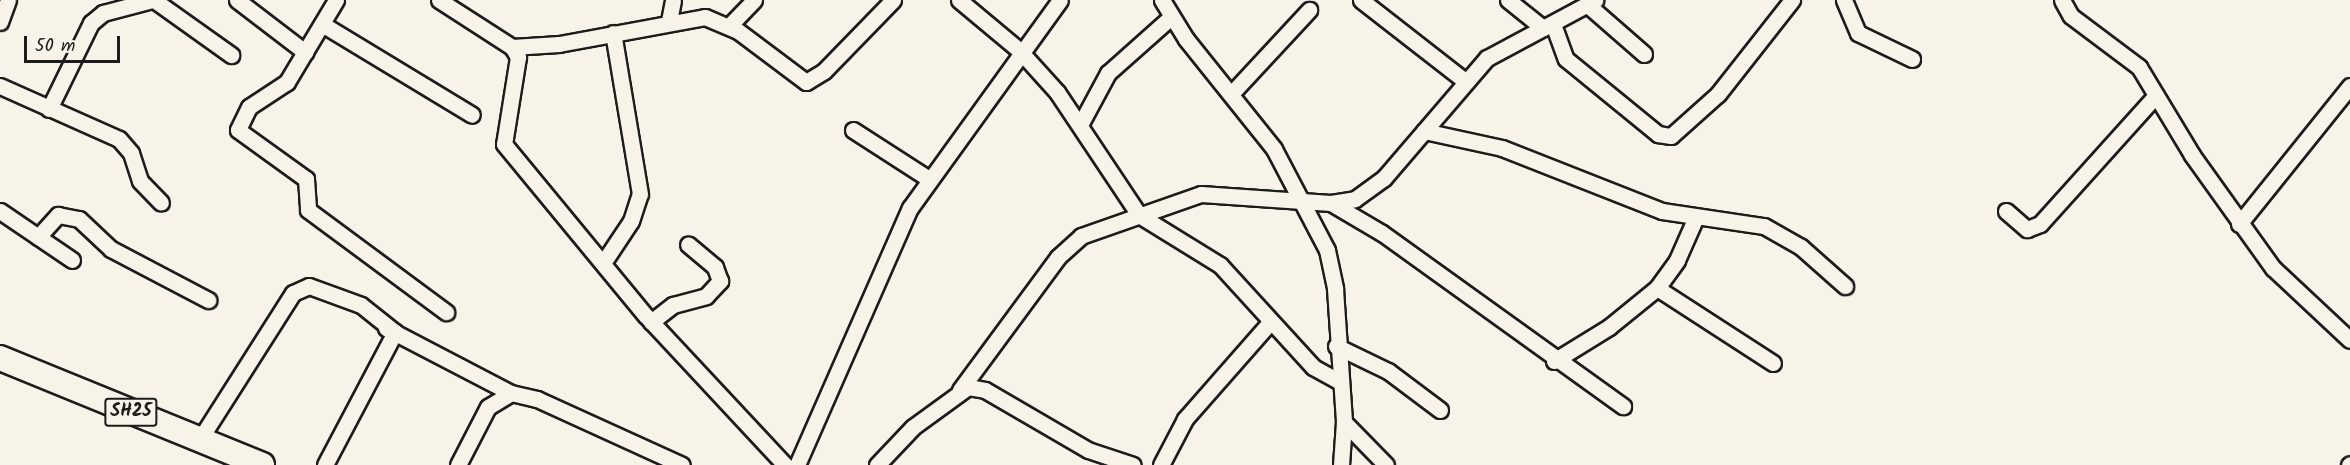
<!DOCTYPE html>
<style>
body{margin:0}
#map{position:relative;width:2350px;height:465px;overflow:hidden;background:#f7f3e8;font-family:Kalam,sans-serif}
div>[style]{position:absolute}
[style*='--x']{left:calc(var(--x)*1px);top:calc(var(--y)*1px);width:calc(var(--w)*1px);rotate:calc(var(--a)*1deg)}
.roads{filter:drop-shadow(2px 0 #1c1c1c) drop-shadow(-2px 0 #1c1c1c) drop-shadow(0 2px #1c1c1c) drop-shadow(0 -2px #1c1c1c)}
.minor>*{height:15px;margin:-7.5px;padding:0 7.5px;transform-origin:7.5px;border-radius:7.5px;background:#f7f3e8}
.primary>*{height:24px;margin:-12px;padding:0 12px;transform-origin:12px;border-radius:12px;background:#f7f3e8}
span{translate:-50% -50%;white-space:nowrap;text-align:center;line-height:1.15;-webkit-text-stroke:4.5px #f7f3e8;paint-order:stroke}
.shield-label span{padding:2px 4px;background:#f7f3e8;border:2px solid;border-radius:4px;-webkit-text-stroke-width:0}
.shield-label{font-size:18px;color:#1c1c1c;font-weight:700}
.scale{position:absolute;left:24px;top:36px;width:96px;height:27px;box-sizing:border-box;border:3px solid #1c1c1c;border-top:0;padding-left:8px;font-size:18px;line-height:21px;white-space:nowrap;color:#1c1c1c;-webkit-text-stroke:4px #f7f3e8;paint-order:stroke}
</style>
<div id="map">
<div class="roads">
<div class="minor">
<i style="--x:154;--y:0;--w:95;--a:35.5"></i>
<i style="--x:237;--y:0;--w:86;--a:37.4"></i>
<i style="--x:336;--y:0;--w:96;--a:120.9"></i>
<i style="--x:287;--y:82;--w:45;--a:146.7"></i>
<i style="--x:249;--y:107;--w:25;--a:116"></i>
<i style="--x:238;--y:130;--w:84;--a:35.8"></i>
<i style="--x:306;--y:179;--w:31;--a:86"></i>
<i style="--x:308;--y:210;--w:172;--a:36.5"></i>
<i style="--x:439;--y:0;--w:87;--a:32.8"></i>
<i style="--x:512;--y:47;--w:12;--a:59"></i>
<i style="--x:518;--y:57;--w:88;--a:99.1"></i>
<i style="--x:504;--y:144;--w:223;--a:50.5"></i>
<i style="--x:646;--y:316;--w:204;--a:47"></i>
<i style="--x:959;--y:0;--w:78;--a:39.8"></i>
<i style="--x:1019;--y:50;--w:57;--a:47.9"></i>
<i style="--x:1057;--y:92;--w:148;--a:56.3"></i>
<i style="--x:1139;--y:215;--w:95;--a:31.7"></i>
<i style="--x:1220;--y:265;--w:138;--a:47.6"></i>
<i style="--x:1313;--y:367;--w:29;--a:29"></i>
<i style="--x:1162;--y:0;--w:46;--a:58.4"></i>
<i style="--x:1186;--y:39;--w:141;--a:51.3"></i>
<i style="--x:1274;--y:149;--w:114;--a:62.3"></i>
<i style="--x:1327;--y:250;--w:40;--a:78"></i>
<i style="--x:1335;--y:289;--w:133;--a:86.1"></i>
<i style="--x:1344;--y:422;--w:43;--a:94"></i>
<i style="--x:1361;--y:0;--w:132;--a:37.9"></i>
<i style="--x:1508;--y:0;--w:45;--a:38.7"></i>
<i style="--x:1844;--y:0;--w:36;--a:67"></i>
<i style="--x:1858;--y:33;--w:60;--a:25.7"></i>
<i style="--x:2062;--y:0;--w:18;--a:61"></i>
<i style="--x:2071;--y:16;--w:85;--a:36.9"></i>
<i style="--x:2139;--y:67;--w:103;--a:58.9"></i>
<i style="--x:2192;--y:155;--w:139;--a:54.4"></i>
<i style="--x:2273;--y:268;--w:105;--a:43.1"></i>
<i style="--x:1589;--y:6;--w:73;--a:41.1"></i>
<i style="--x:669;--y:21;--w:21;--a:-79"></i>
<i style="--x:0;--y:22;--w:23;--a:-70"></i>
<i style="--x:322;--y:24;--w:175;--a:31.2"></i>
<i style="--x:1553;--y:24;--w:37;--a:70"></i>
<i style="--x:1566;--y:59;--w:119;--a:39.2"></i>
<i style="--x:1658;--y:134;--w:13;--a:9"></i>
<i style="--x:1671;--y:136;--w:63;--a:-41.8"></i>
<i style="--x:1718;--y:94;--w:120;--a:-51.8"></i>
<i style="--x:729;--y:26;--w:36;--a:-46"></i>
<i style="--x:512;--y:47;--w:47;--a:-3.7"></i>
<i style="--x:559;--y:44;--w:148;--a:-10.5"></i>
<i style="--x:705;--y:17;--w:36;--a:23"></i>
<i style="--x:738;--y:31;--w:85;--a:36.9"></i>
<i style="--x:806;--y:82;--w:21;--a:-31"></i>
<i style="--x:824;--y:71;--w:99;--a:-45.8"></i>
<i style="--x:0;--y:86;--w:130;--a:24"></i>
<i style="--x:119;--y:139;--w:18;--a:49"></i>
<i style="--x:131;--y:153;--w:29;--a:72"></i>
<i style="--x:140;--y:181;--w:30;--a:46"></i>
<i style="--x:1231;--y:94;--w:115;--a:-47.1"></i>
<i style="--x:49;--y:109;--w:96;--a:-64"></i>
<i style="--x:91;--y:23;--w:16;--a:-40"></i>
<i style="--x:103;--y:13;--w:51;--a:-14.9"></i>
<i style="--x:1080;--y:125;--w:59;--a:-61.7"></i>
<i style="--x:1108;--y:73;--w:84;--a:-41.6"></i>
<i style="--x:853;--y:130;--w:90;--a:32.8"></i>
<i style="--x:1424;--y:131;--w:80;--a:12.3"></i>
<i style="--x:1502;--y:148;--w:172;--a:21.5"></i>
<i style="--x:1662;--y:211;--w:103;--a:8.4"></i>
<i style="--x:1764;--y:226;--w:43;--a:29.6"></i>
<i style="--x:1801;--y:247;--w:59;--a:41.6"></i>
<i style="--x:1331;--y:203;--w:59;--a:30.5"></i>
<i style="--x:1382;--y:233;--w:297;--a:35.7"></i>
<i style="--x:0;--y:211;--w:87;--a:34.2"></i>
<i style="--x:2006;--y:211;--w:28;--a:41"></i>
<i style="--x:2027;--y:229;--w:14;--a:-21"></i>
<i style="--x:2040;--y:224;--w:173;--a:-48"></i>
<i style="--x:2239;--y:224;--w:177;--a:-51.2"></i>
<i style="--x:38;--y:237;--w:30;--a:-48"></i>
<i style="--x:58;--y:215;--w:21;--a:11"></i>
<i style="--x:79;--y:219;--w:44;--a:43.2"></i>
<i style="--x:111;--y:249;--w:110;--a:27.7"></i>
<i style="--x:603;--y:263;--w:50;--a:-56.3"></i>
<i style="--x:631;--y:221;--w:28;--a:-72"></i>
<i style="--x:640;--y:194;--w:163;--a:-99.5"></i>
<i style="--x:1657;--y:288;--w:138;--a:32.9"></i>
<i style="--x:651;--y:322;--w:28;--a:-38"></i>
<i style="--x:673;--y:305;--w:34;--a:-15"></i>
<i style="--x:706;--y:296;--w:21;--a:-47"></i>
<i style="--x:720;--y:281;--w:15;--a:-110"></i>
<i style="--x:715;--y:267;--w:35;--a:-140"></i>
<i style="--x:386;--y:328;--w:141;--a:27.5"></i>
<i style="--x:1336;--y:346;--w:58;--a:25.7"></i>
<i style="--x:1388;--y:371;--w:65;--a:36.9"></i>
<i style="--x:1554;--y:361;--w:65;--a:-31.7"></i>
<i style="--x:1609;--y:327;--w:62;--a:-39.1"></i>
<i style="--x:1657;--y:288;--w:34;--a:-54"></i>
<i style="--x:1677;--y:260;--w:47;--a:-66.2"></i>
<i style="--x:960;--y:390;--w:165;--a:-53.6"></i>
<i style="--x:1058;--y:257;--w:31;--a:-42"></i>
<i style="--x:1081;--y:236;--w:127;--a:-19.3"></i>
<i style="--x:1201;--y:194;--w:130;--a:4"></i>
<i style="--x:1331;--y:203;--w:24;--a:-9"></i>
<i style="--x:1355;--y:199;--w:36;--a:-36"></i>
<i style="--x:1384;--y:178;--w:158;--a:-49.4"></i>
<i style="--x:1487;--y:58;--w:123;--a:-28.2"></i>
<i style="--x:1344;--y:422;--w:60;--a:45.7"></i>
<i style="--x:200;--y:439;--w:173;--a:-57.5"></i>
<i style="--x:293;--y:293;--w:17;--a:-24"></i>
<i style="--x:309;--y:286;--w:55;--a:20.1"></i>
<i style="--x:361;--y:305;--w:43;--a:38.5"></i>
<i style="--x:395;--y:332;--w:150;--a:117.8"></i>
<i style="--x:458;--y:465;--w:65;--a:-62.7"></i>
<i style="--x:488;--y:407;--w:27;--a:-31"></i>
<i style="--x:511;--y:393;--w:27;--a:13"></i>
<i style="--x:537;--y:399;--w:159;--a:24.5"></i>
<i style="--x:797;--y:465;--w:281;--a:-66.3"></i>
<i style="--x:910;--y:208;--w:256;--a:-54.2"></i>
<i style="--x:877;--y:465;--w:52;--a:-46.5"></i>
<i style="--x:913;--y:427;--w:68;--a:-36"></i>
<i style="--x:968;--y:387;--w:17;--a:10"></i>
<i style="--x:985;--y:390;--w:119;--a:30.2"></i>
<i style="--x:1088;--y:450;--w:47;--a:18.4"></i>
<i style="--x:1161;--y:465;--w:52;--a:-62.4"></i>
<i style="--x:1185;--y:419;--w:130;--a:-48.7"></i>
<i style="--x:2349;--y:465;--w:1;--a:-45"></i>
</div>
<div class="primary">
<i style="--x:0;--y:358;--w:283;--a:22.2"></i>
</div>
</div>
<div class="shield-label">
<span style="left:131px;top:412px">SH25</span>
</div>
<div class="scale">50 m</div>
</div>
